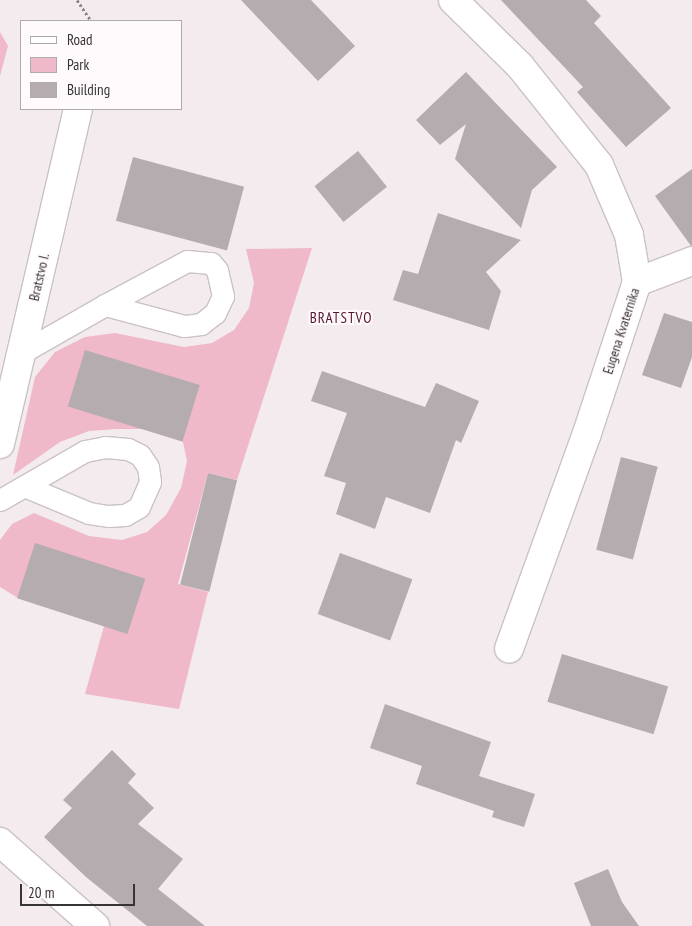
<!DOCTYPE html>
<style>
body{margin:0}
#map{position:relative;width:692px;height:926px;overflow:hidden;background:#f4ebee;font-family:"PT Sans Narrow",sans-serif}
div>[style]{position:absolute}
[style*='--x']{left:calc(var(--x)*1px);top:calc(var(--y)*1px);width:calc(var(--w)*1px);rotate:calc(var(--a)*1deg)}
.green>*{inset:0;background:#efb9c9}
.building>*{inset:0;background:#b4acae;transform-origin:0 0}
.path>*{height:3px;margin-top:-1.5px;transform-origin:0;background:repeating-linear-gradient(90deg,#8d8789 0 2.5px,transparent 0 5px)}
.roads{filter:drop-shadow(1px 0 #cac2c4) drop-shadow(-1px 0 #cac2c4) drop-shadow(0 1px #cac2c4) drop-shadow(0 -1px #cac2c4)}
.lane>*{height:21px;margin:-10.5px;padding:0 10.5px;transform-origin:10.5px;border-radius:10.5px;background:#fff}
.street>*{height:28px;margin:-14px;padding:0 14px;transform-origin:14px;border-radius:14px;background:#fff}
span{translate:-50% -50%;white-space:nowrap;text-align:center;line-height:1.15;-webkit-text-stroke:4px #fffafb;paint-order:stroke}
.street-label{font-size:14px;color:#373435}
.neighbourhood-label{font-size:15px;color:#55132f;letter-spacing:1px}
.legend{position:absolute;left:20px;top:20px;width:162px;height:90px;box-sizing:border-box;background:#fffafb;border:1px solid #afabac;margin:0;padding:6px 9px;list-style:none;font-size:15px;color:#373435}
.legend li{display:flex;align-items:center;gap:10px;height:25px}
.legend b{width:25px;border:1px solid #afabac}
.scale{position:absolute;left:20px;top:884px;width:115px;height:22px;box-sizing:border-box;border:2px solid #373435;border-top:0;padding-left:6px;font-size:15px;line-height:18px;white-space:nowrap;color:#373435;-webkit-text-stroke:4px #fffafb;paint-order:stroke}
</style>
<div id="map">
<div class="green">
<i style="clip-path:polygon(0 32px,8px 46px,0 76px)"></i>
<i style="clip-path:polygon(312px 248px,237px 480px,208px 473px,178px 584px,208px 592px,179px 709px,85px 694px,104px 626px,18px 598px,0 587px,0 540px,12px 524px,34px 513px,89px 536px,122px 540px,147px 532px,166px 515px,181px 488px,187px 461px,183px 442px,144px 429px,116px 429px,89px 431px,60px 442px,13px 475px,35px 377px,55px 352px,85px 337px,115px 333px,184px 347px,212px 343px,234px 330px,249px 308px,254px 283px,246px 249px)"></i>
</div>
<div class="building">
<i style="clip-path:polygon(241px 0,311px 0,355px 46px,318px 81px)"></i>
<i style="clip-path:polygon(501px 0,586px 0,601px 16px,594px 23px,671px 108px,626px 147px,577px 92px,583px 87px)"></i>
<i style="clip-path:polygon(466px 72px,557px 167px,532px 190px,521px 228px,455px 159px,466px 124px,440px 145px,416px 120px)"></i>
<i style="left:358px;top:151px;width:46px;height:56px;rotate:51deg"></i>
<i style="left:133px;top:157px;width:115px;height:66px;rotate:15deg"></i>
<i style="clip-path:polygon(692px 169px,692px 246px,691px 246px,655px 196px)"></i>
<i style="clip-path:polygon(438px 213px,521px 240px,486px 272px,501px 291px,489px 330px,393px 300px,403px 270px,418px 274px)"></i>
<i style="clip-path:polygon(664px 313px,692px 322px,692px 357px,681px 388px,642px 375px)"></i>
<i style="left:85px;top:350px;width:120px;height:59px;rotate:17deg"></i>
<i style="clip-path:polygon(322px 371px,425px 407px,436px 383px,479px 401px,461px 443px,456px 440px,430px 513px,386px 497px,375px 529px,336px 514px,346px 483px,324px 476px,347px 413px,311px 401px)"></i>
<i style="left:621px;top:457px;width:38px;height:96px;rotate:15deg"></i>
<i style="left:208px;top:473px;width:30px;height:115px;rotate:14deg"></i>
<i style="left:35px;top:543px;width:116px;height:58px;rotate:18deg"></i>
<i style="left:340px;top:553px;width:77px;height:65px;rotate:20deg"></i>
<i style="left:562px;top:654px;width:111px;height:50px;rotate:17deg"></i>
<i style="clip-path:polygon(385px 704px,491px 742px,479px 776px,535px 794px,524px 827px,492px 817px,494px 811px,416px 784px,422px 766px,370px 748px)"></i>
<i style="clip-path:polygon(112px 750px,136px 774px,128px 783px,154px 808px,138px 824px,183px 859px,158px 889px,205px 926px,147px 926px,86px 877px,44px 837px,72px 808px,63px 800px)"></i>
<i style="clip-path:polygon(608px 869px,622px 902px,639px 926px,591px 926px,574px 883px)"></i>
</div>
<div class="path">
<i style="--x:77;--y:0;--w:25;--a:56"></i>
</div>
<div class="roads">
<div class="lane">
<i style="--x:21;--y:353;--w:97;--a:-29.7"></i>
<i style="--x:105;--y:305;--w:93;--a:-28.2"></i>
<i style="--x:187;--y:261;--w:24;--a:5"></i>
<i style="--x:211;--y:263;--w:9;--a:49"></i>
<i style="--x:217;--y:270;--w:27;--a:77"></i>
<i style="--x:223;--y:296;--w:19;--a:115"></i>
<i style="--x:215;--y:313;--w:18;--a:142"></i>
<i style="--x:201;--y:324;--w:17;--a:173"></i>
<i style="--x:184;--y:326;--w:82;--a:-165.1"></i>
<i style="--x:0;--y:500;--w:98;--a:-30"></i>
<i style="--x:85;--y:451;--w:20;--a:-11"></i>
<i style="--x:105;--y:447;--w:23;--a:5"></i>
<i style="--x:128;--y:449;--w:13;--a:27"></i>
<i style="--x:140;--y:455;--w:14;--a:56"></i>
<i style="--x:148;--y:467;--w:15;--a:82"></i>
<i style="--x:150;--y:482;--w:27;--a:114"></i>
<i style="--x:139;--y:507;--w:16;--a:150"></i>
<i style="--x:125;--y:515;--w:17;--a:177"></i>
<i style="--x:108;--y:516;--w:19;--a:-171"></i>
<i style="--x:89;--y:513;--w:70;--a:-157.4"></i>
</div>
<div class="street">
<i style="--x:453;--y:0;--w:94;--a:44.6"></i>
<i style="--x:520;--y:66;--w:127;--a:51.4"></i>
<i style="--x:599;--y:165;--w:76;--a:66.8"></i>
<i style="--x:629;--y:235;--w:48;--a:80.3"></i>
<i style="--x:637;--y:282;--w:162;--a:108.3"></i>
<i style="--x:586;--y:436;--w:226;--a:109.9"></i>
<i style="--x:637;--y:282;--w:59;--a:-20.9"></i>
<i style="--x:0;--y:444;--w:344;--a:-76.9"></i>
<i style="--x:0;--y:842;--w:127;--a:41.5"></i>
</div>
</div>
<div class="street-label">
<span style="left:39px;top:277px;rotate:-77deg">Bratstvo I.</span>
<span style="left:621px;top:331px;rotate:-72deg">Eugena Kvaternika</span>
</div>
<div class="neighbourhood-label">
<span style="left:341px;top:318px">BRATSTVO</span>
</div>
<ul class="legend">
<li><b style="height:6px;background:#fff"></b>Road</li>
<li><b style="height:14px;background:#efb9c9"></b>Park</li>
<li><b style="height:14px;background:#b4acae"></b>Building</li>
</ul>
<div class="scale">20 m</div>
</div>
